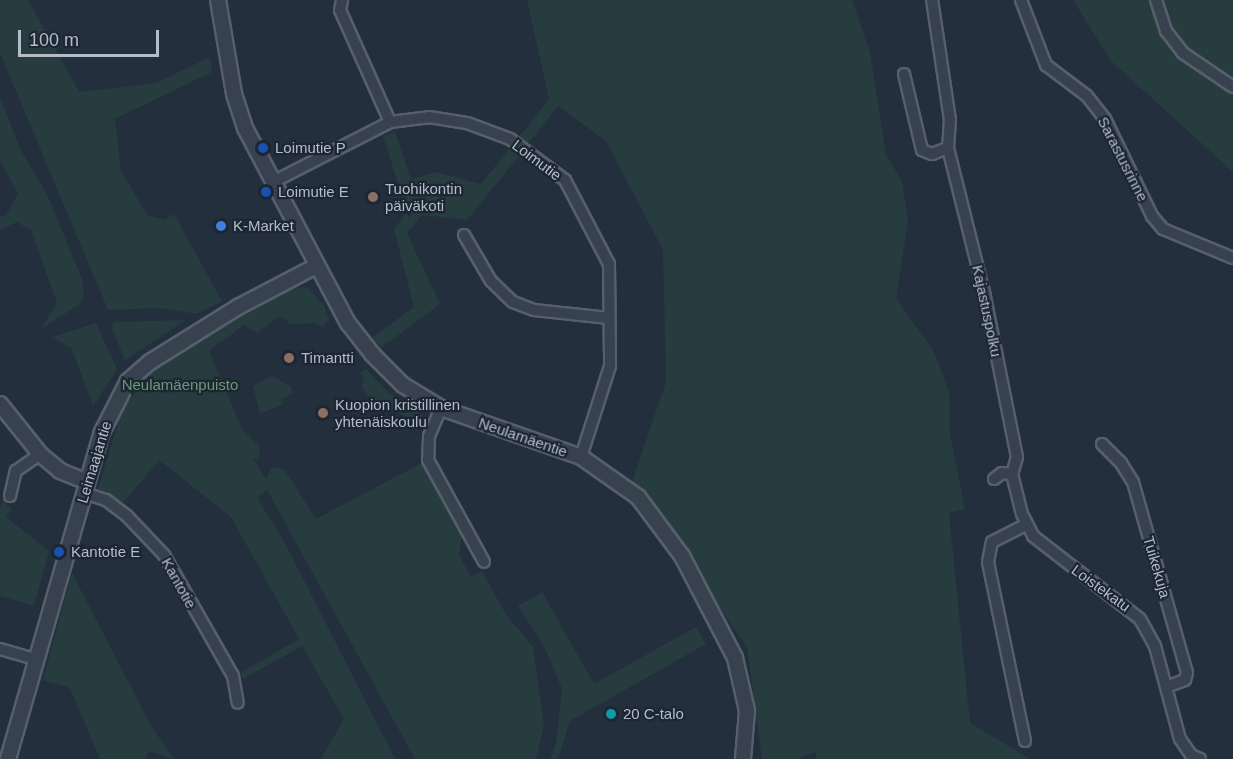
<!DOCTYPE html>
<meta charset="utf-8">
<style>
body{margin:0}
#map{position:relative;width:1233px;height:759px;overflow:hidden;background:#242f3e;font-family:Helvetica,sans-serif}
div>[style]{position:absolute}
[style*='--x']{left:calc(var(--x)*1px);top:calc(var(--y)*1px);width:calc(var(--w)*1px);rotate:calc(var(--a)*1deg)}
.green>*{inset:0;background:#263c3f}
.roads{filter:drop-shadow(2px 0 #565f6c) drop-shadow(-2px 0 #565f6c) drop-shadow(0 2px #565f6c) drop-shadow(0 -2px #565f6c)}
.minor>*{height:10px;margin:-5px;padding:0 5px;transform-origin:5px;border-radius:5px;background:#38414e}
.tertiary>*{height:14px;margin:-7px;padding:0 7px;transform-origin:7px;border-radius:7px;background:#38414e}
.dots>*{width:16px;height:16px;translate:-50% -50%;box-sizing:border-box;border:3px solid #1d2633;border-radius:50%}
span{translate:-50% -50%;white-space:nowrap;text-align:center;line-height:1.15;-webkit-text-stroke:4.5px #1d2633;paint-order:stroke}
.poi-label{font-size:15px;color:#b4bcc9}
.left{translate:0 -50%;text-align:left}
.street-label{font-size:15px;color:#b4bcc9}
.park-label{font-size:15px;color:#6b9a76}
.scale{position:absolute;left:18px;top:30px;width:141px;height:27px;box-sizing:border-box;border:3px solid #b4bcc9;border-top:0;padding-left:8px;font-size:18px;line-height:21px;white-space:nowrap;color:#b4bcc9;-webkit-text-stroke:4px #1d2633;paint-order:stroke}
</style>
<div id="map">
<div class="green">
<i style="clip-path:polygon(0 0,28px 0,79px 92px,156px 83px,210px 57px,212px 72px,115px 119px,121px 170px,147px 215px,164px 220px,174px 214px,222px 301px,197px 314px,160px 308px,108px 310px,0 53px)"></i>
<i style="clip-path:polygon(527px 0,852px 0,870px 52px,886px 155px,902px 181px,908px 222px,896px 298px,934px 352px,949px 392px,950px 434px,965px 509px,949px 513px,970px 723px,1030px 759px,817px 759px,815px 752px,798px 759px,762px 759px,747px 647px,632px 482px,666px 382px,663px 250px,606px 141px,558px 106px,527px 145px,518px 138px,549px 99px)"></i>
<i style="clip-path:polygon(1073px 0,1233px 0,1233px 172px,1111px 61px)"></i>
<i style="clip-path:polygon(0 97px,20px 149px,47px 194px,82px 279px,84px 295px,80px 304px,41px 329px,57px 303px,31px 230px,17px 222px,0 230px,0 217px,6px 215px,18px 194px,0 160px)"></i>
<i style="clip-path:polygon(395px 131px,411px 180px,435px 172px,481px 184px,509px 149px,519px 156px,467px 220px,422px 215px,407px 233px,440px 304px,381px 348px,372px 338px,414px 307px,394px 229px,407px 212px,383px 136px)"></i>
<i style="clip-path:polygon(307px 287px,324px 305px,329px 320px,322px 327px,316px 323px,291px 324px,280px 316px,257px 333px,244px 325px,209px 351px,242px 429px,260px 447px,259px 459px,253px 459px,266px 479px,272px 467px,284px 469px,316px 519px,422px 463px,462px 538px,459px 555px,471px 577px,482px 571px,505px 613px,533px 647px,544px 725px,536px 759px,415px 759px,267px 490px,257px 498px,285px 543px,395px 759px,321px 759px,344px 719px,302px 646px,243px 679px,240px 673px,299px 639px,231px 517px,159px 460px,122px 504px,98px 489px,122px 410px,159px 363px,293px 288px)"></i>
<i style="clip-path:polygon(186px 320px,125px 360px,111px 327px,114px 322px)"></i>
<i style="clip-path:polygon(96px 323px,117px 369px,93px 406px,72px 349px,53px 337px)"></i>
<i style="clip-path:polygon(366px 369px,388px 392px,429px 420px,428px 423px,422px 426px,394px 410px,383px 412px,361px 387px,364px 378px,360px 373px)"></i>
<i style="clip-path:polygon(272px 376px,291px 387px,293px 393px,281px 400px,283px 404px,260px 414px,253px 386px)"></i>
<i style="clip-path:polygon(3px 502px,12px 509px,6px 517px,49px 551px,34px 606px,0 596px,0 506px)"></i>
<i style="clip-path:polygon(72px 573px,151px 726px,174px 759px,149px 751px,145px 759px,100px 759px,70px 688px,43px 680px)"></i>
<i style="clip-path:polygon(542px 592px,594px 684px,696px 627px,706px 644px,570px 721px,558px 759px,550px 759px,556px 743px,562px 689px,544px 646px,518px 606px)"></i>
</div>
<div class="roads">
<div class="minor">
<i style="--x:1021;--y:0;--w:70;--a:69"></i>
<i style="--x:1046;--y:65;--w:51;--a:37.1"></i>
<i style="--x:1087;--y:96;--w:29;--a:52"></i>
<i style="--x:1105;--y:119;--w:108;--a:64.1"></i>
<i style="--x:1152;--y:216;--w:17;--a:50"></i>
<i style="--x:1163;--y:229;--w:76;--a:22.5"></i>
<i style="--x:1156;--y:0;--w:33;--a:72"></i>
<i style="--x:1166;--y:31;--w:28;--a:52"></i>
<i style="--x:1183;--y:53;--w:60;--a:34.2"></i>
<i style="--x:342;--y:1;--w:9;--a:103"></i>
<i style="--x:340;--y:10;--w:123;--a:65.9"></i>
<i style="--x:904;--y:74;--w:78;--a:76.7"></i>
<i style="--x:922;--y:150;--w:11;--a:22"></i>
<i style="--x:932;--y:154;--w:17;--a:-21"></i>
<i style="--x:948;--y:148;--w:28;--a:-86"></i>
<i style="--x:950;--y:120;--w:121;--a:-98.5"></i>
<i style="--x:948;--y:148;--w:148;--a:76"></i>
<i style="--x:984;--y:292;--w:168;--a:78.7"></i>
<i style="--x:1017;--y:457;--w:18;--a:106"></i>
<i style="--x:271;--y:183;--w:134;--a:-27.1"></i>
<i style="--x:390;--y:122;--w:39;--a:-7"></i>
<i style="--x:429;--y:117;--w:38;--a:9"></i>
<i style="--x:467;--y:123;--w:46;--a:20.4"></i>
<i style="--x:510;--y:139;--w:69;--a:36.7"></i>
<i style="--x:565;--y:180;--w:95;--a:62.4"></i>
<i style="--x:609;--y:264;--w:102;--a:89.4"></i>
<i style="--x:610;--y:366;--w:96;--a:107.7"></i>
<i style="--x:464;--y:235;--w:53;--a:59.6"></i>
<i style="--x:491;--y:281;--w:30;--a:44"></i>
<i style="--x:513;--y:302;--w:22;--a:21"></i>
<i style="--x:534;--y:310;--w:75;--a:6.1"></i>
<i style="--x:441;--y:408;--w:30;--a:113"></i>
<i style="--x:429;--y:436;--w:24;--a:92"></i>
<i style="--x:428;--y:460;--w:116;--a:61.2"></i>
<i style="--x:1102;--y:444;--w:27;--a:45"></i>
<i style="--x:1121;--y:463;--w:22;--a:58"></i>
<i style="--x:1133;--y:482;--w:198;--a:74.2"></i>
<i style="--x:1187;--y:673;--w:7;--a:106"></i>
<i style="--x:1185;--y:680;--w:20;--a:160"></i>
<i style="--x:994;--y:479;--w:10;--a:-37"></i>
<i style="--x:1002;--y:473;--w:10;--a:6"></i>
<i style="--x:1012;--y:474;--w:41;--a:76"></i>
<i style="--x:1022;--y:514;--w:25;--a:63"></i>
<i style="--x:1033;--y:536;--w:135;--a:37.8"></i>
<i style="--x:1140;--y:619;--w:31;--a:61"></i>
<i style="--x:1155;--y:646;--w:96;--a:75"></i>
<i style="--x:1180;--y:739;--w:19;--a:55"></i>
<i style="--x:1191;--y:755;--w:10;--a:24"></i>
<i style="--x:84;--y:493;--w:23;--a:18"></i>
<i style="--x:106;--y:500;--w:26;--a:37"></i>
<i style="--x:127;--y:516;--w:54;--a:46.5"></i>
<i style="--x:164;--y:555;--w:139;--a:60.3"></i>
<i style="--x:233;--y:676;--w:27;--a:80"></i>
<i style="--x:10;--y:496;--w:26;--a:-77"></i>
<i style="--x:16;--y:471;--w:29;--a:-35"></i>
<i style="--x:0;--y:649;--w:37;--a:16"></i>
<i style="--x:1025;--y:741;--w:183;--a:-101.7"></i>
<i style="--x:988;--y:562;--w:20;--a:-79"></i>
<i style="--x:992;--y:542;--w:39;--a:-27"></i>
</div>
<div class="tertiary">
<i style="--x:218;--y:0;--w:95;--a:80.3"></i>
<i style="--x:234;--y:94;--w:36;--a:72"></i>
<i style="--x:245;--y:128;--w:221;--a:62.2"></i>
<i style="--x:348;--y:323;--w:39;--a:52"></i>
<i style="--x:372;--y:354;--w:44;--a:45"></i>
<i style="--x:403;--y:385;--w:44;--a:31.2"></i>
<i style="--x:441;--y:408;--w:148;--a:19.3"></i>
<i style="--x:581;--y:457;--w:70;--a:35.1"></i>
<i style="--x:638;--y:497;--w:74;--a:53.3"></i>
<i style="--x:682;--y:556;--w:115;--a:62.5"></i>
<i style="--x:735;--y:658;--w:54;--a:77.2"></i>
<i style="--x:747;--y:711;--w:48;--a:94.8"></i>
<i style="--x:0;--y:404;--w:64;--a:51.3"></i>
<i style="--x:40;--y:454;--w:26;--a:40"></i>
<i style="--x:60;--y:471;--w:29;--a:22"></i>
<i style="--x:8;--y:759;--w:338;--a:-74"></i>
<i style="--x:101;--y:434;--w:59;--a:-63"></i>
<i style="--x:128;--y:381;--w:29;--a:-41"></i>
<i style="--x:150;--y:362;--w:104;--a:-32"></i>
<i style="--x:238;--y:307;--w:88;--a:-27.7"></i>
</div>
</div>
<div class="dots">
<i style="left:263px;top:148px;background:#1a4fb4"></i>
<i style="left:266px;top:192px;background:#1a4fb4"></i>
<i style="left:373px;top:197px;background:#8d6e63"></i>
<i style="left:221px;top:226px;background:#3f7fe0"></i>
<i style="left:289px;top:358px;background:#8d6e63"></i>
<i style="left:323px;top:413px;background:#8d6e63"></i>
<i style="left:59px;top:552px;background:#1a4fb4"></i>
<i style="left:611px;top:714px;background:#0f9aa8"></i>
</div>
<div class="poi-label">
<span class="left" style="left:275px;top:148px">Loimutie P</span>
<span class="left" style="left:385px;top:197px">Tuohikontin<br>päiväkoti</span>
<span class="left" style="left:278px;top:192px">Loimutie E</span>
<span class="left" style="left:233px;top:226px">K-Market</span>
<span class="left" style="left:301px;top:358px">Timantti</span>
<span class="left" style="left:335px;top:413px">Kuopion kristillinen<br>yhtenäiskoulu</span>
<span class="left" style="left:71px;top:552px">Kantotie E</span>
<span class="left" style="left:623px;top:714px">20 C-talo</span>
</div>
<div class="street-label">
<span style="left:1123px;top:159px;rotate:63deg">Sarastusrinne</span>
<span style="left:537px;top:160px;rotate:37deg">Loimutie</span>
<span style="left:987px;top:311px;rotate:78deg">Kajastuspolku</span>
<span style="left:523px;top:437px;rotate:19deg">Neulamäentie</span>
<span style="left:94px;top:462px;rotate:-73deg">Leimaajantie</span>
<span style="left:1157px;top:567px;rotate:74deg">Tuikekuja</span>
<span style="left:179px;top:583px;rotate:61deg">Kantotie</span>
<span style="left:1101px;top:588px;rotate:36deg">Loistekatu</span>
</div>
<div class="park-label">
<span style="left:180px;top:385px">Neulamäenpuisto</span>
</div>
<div class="scale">100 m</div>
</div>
